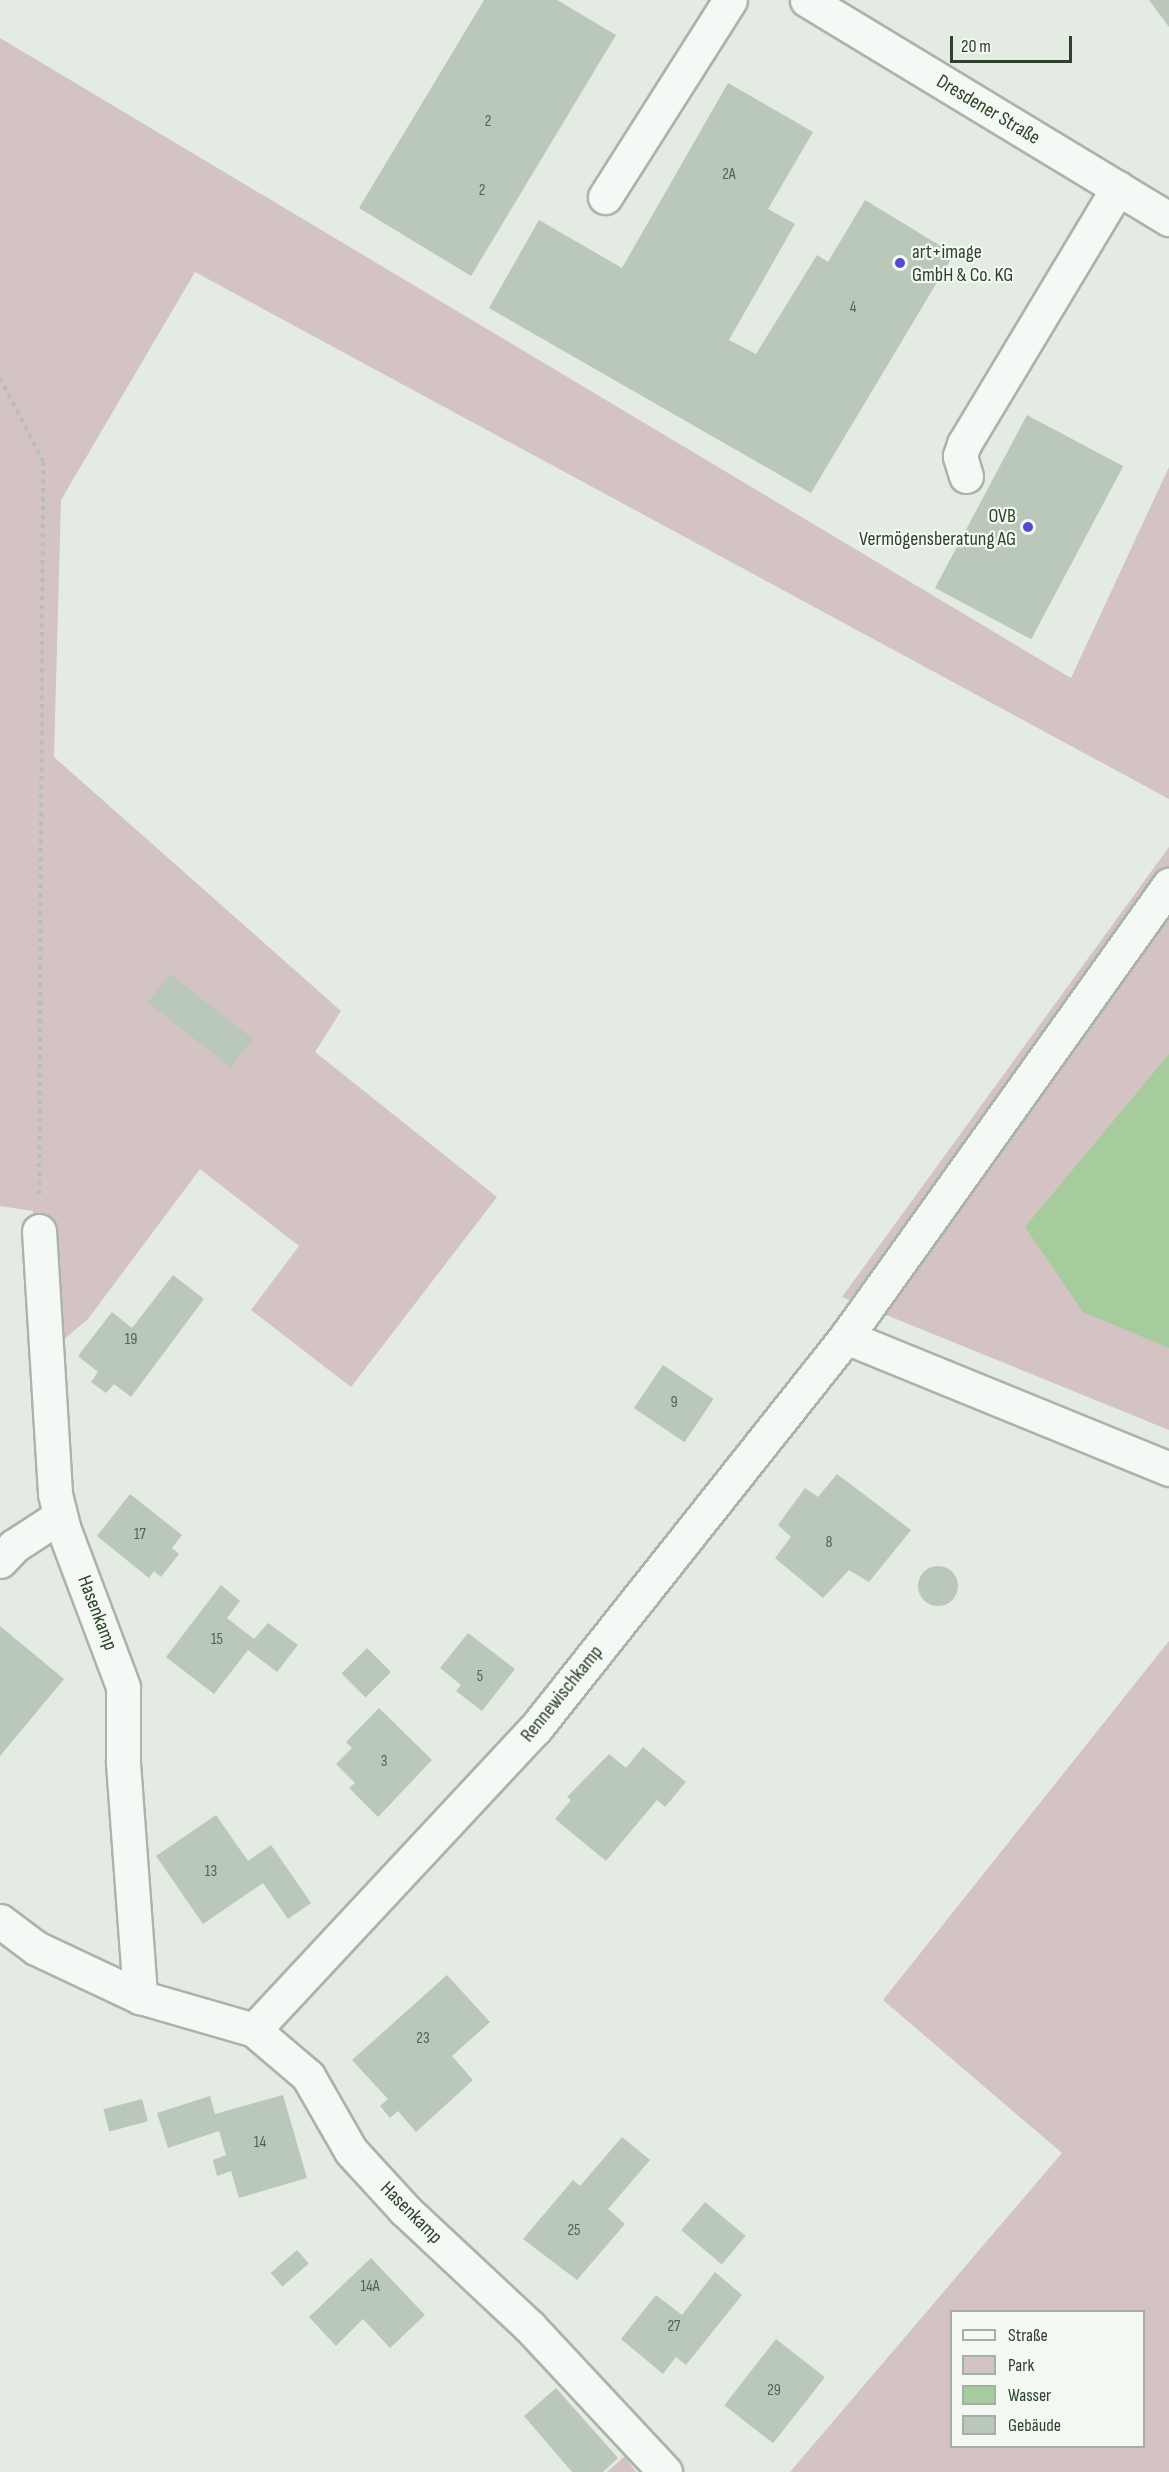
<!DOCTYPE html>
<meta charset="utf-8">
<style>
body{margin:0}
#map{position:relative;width:1169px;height:2472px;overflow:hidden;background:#e3ebe2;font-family:"Sofia Sans Condensed",sans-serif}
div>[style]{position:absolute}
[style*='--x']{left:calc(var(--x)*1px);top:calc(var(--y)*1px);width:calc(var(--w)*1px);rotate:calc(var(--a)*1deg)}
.green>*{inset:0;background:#d4c3c3}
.water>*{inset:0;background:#a6cb9d}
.building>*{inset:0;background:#bac8b9;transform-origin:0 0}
.round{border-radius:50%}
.path>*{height:4px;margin-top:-2px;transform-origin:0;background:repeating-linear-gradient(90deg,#b5bfb4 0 4.5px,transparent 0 9px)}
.roads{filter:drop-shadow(2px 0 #a8b5a7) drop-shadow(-2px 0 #a8b5a7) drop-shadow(0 2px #a8b5a7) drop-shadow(0 -2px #a8b5a7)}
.minor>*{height:33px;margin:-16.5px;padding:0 16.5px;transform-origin:16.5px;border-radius:16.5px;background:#f5f9f5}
.dots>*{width:16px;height:16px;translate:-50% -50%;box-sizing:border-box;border:3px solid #f3f8f2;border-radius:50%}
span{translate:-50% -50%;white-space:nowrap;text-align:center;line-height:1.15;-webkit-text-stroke:4.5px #f3f8f2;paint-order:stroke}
.number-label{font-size:16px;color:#50644e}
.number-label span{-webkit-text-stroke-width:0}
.street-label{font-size:20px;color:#2c432a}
.poi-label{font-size:20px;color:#2c432a}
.left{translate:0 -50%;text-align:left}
.right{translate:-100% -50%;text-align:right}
.legend{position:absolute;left:950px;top:2310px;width:195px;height:138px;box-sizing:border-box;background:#f3f8f2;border:2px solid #a3b0a2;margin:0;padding:8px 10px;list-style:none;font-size:18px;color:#2c432a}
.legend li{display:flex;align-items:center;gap:12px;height:30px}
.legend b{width:30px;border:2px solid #a3b0a2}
.scale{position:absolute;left:950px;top:36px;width:122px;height:27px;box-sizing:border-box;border:3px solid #2c432a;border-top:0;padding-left:8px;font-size:18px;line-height:21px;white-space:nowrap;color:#2c432a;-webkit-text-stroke:4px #f3f8f2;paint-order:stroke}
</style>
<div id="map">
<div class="green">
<i style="clip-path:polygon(0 38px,1071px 678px,1169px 467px,1169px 799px,195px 272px,61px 500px,54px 757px,341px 1011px,315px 1052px,497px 1197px,351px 1387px,251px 1310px,299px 1246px,200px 1169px,88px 1319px,42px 1358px,33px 1211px,0 1206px)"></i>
<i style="clip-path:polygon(1169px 847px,1169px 1430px,842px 1297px)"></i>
<i style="clip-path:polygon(evenodd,1169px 1641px,1169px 2472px,790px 2472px,1062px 2153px,883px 2000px,1169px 1641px,952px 2312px,1144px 2312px,1144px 2446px,952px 2446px,952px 2312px)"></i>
<i style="clip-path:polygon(625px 2456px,636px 2472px,607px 2472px)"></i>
</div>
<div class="water">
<i style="clip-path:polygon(1169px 1054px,1169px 1348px,1083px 1312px,1025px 1227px)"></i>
</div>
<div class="building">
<i style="clip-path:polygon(484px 0,557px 0,616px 35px,471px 276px,359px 208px)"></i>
<i style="clip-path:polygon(1149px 0,1169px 0,1169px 27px)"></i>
<i style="clip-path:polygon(728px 83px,813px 132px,768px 209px,795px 224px,729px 340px,756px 354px,817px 255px,828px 262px,865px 200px,954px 254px,811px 493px,489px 308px,539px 220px,622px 268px)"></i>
<i style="left:1027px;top:415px;width:109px;height:196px;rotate:28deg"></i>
<i style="left:170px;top:974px;width:105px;height:36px;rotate:38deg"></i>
<i style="clip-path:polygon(173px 1275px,204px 1299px,131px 1397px,114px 1384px,106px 1393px,91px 1382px,98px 1372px,78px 1356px,112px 1312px,132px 1328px)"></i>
<i style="left:663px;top:1365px;width:61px;height:52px;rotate:34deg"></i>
<i style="clip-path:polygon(837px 1474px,911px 1530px,869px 1582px,849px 1570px,823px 1598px,775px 1558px,791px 1537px,778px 1525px,805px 1488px,818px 1497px)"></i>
<i style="clip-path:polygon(130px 1494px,182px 1535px,172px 1548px,179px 1554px,161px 1577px,154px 1571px,149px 1578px,97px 1536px)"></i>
<i class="round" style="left:918px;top:1566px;width:40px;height:40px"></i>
<i style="clip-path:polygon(221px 1585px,240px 1601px,227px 1618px,254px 1639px,268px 1623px,298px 1645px,277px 1672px,248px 1650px,214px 1694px,166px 1657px)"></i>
<i style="clip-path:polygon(0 1626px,64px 1679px,0 1756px)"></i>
<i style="clip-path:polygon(468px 1633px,515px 1669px,482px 1711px,456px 1691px,461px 1685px,440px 1668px)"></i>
<i style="left:367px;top:1648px;width:34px;height:36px;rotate:45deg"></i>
<i style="clip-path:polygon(379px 1708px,432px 1760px,378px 1817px,349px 1788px,355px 1783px,336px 1764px,352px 1748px,346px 1742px)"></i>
<i style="clip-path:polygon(643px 1747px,686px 1782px,665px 1807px,657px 1800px,606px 1861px,555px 1819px,571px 1800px,567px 1797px,609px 1754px,626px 1768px)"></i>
<i style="clip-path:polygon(216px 1815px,248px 1861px,271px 1845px,311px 1903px,288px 1919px,263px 1883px,203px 1924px,156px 1856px)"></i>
<i style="clip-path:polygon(447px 1975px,490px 2022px,452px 2056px,473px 2080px,416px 2132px,398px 2111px,390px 2118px,380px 2106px,388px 2099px,352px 2060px)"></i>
<i style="clip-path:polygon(283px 2095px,307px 2178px,239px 2198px,231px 2171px,217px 2176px,213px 2160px,226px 2155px,219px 2131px,168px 2148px,157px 2113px,210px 2096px,215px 2114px)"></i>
<i style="left:142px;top:2099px;width:23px;height:40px;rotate:75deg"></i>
<i style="clip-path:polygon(622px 2137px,650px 2160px,608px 2209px,625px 2224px,577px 2280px,523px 2239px,573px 2180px,580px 2186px)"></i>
<i style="left:705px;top:2202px;width:53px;height:37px;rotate:40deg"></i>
<i style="left:297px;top:2250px;width:18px;height:35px;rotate:49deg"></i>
<i style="clip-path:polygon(371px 2258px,425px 2315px,390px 2348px,363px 2319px,336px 2346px,309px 2317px)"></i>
<i style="clip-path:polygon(715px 2272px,742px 2295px,686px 2365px,676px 2357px,663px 2374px,621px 2339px,656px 2295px,682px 2315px)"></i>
<i style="left:776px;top:2339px;width:62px;height:84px;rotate:38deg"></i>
<i style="clip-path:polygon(556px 2388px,618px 2458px,603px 2472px,572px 2472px,524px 2416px)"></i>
</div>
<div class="path">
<i style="--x:0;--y:378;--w:93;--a:62.6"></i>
<i style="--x:43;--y:461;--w:734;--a:90.31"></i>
</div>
<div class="roads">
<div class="minor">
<i style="--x:807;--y:0;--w:423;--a:31.2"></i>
<i style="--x:605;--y:197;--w:233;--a:-57.6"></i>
<i style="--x:966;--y:476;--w:21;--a:-107"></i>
<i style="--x:960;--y:456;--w:13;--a:-72"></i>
<i style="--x:964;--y:444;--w:299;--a:-59"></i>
<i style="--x:39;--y:1231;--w:263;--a:86.5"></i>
<i style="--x:55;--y:1494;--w:34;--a:76"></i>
<i style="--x:63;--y:1527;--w:171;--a:69.4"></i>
<i style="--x:123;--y:1687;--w:76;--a:90"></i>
<i style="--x:123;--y:1763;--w:235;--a:85.8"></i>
<i style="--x:846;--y:1337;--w:349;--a:22.2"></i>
<i style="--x:0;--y:1561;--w:21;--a:-47"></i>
<i style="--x:14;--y:1546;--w:55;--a:-33.1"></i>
<i style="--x:0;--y:1921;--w:45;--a:36.9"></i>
<i style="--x:36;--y:1948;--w:115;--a:25.2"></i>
<i style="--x:140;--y:1997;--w:119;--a:16.1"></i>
<i style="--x:254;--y:2030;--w:71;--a:40.4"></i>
<i style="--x:308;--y:2076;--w:86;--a:60.2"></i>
<i style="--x:351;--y:2151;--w:80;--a:47.5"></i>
<i style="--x:405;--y:2210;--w:171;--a:43.1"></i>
<i style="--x:530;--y:2327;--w:198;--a:47"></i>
<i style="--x:254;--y:2030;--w:412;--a:-47"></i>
<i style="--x:535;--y:1729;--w:500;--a:-51.57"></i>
<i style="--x:846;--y:1337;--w:556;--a:-54.45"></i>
</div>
</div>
<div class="dots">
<i style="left:900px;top:263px;background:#5847d0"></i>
<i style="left:1028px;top:527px;background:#5847d0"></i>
</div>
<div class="number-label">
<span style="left:488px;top:122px">2</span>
<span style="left:729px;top:175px">2A</span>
<span style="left:482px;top:191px">2</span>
<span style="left:853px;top:308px">4</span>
<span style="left:131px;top:1340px">19</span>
<span style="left:674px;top:1403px">9</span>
<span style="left:140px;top:1535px">17</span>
<span style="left:829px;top:1543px">8</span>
<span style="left:217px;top:1640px">15</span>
<span style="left:480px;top:1677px">5</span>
<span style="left:384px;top:1762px">3</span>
<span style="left:211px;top:1872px">13</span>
<span style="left:423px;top:2039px">23</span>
<span style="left:260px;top:2143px">14</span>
<span style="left:574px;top:2231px">25</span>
<span style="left:370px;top:2287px">14A</span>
<span style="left:674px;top:2327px">27</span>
<span style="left:774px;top:2391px">29</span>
</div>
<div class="street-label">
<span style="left:988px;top:110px;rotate:31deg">Dresdener Straße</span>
<span style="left:97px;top:1613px;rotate:69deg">Hasenkamp</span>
<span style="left:562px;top:1694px;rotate:-51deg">Rennewischkamp</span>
<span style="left:411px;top:2213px;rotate:45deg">Hasenkamp</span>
</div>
<div class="poi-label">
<span class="left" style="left:912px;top:264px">art+image<br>GmbH &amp; Co. KG</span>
<span class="right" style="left:1016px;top:528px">OVB<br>Vermögensberatung AG</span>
</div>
<ul class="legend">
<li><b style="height:8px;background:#f5f9f5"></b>Straße</li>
<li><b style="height:16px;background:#d4c3c3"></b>Park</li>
<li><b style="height:16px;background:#a6cb9d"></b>Wasser</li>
<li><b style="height:16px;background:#bac8b9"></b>Gebäude</li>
</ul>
<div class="scale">20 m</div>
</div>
